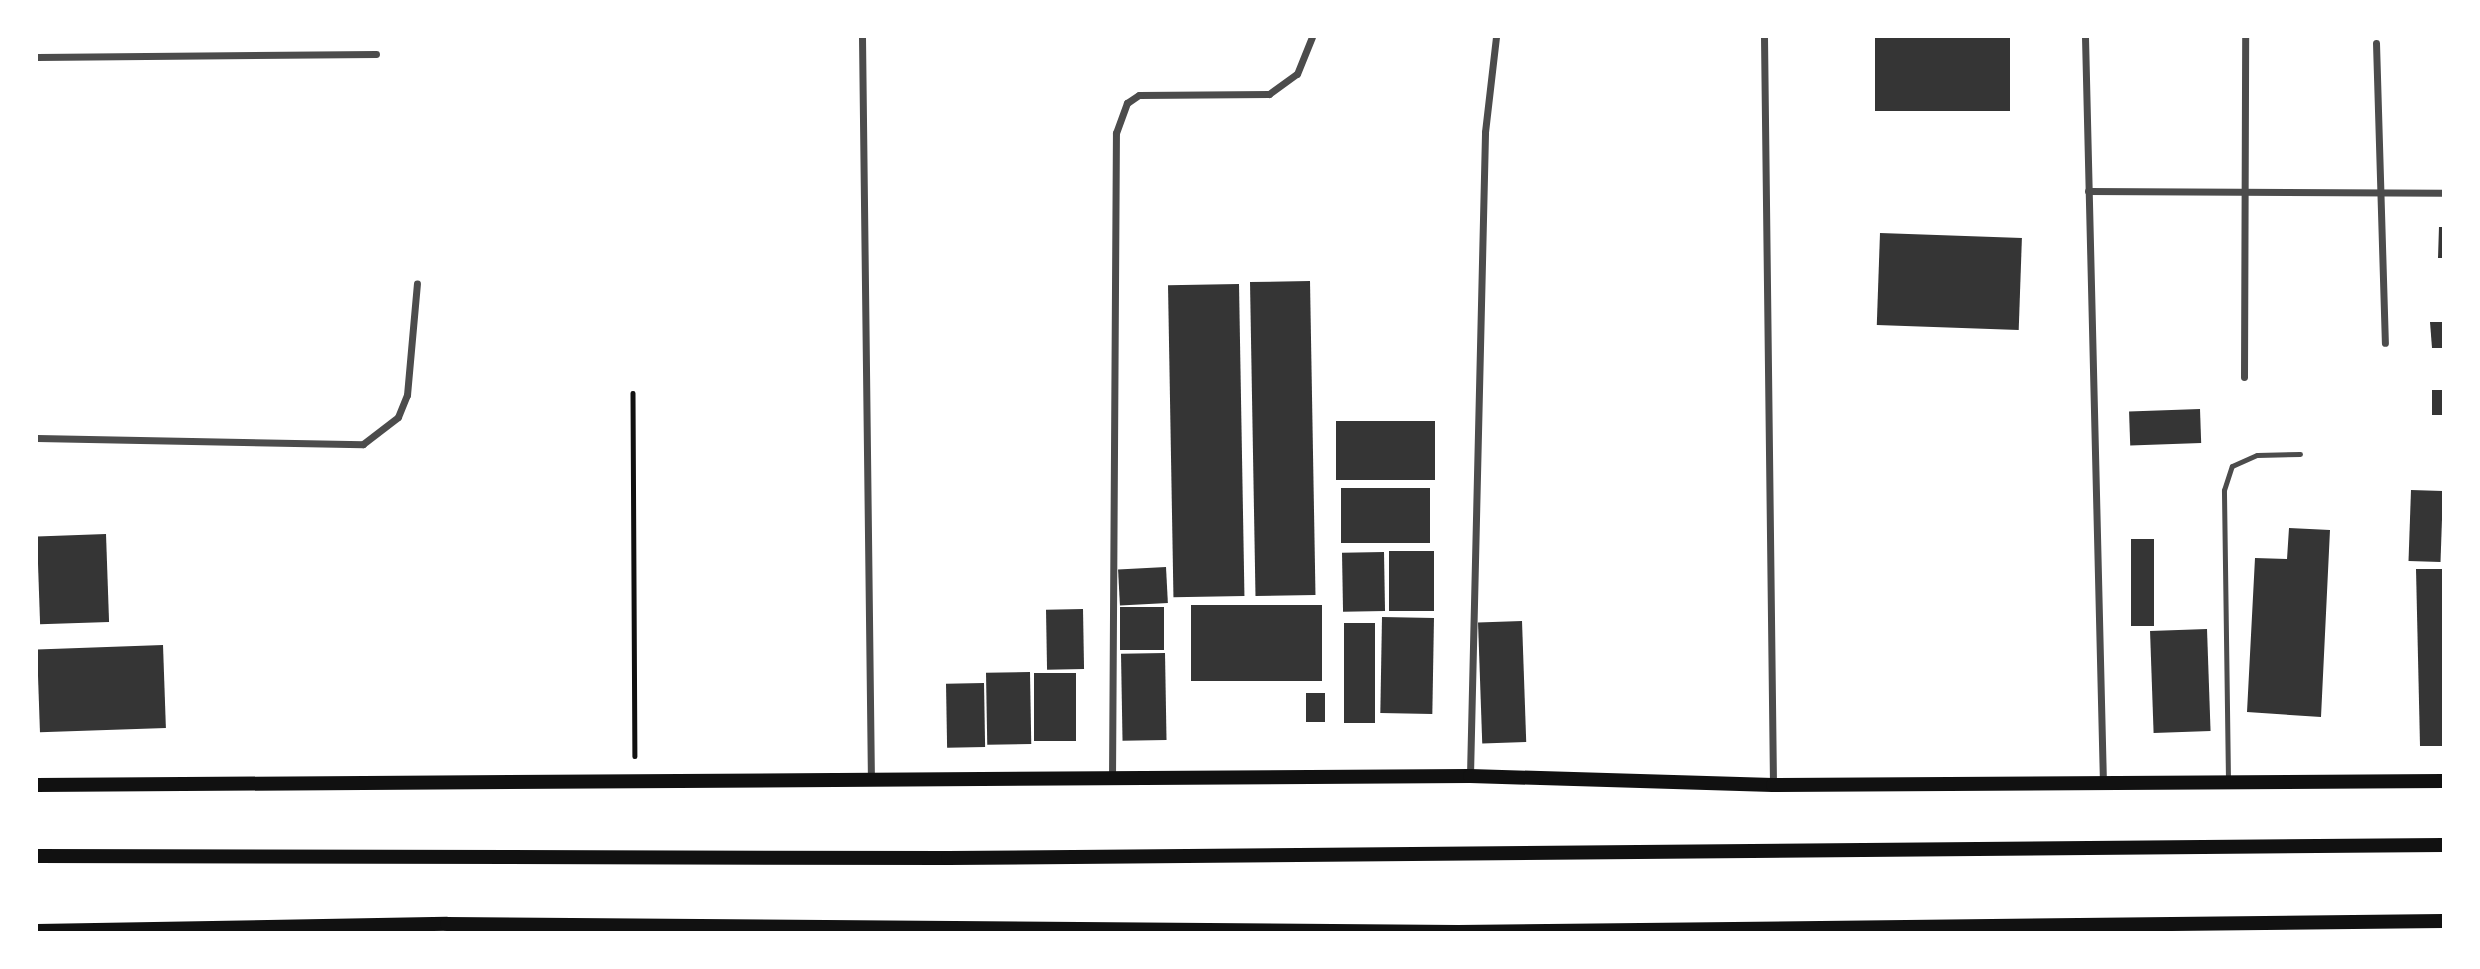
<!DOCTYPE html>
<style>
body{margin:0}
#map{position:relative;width:2480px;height:969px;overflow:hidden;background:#fff;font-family:"Open Sans",sans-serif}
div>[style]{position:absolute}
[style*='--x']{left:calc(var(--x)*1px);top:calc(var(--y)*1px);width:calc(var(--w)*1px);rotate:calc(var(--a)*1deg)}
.building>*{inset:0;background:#353535;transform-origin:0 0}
.path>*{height:4.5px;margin:-2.25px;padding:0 2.25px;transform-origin:2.25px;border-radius:2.25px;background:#111}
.service>*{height:5px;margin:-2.5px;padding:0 2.5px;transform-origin:2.5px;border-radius:2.5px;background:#4c4c4c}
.minor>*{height:7px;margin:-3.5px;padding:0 3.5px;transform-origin:3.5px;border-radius:3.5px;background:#4c4c4c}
.secondary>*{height:14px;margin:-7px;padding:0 7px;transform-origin:7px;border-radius:7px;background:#111}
span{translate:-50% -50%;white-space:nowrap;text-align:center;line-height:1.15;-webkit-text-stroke:5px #fff;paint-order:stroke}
.frame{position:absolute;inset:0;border:38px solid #fff;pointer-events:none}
</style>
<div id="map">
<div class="building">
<i style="left:1875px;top:37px;width:135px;height:74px"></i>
<i style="clip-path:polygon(2439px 227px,2443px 227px,2443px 258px,2438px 258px)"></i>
<i style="left:1880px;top:233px;width:142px;height:92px;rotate:2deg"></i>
<i style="left:1310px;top:281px;width:314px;height:60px;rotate:89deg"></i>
<i style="left:1239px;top:284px;width:312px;height:71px;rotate:89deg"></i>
<i style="clip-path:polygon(2430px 322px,2443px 322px,2443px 348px,2432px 348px)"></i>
<i style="left:2432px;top:390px;width:11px;height:25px"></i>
<i style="left:2200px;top:409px;width:34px;height:71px;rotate:88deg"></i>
<i style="left:1336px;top:421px;width:99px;height:59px"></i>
<i style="left:1341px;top:488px;width:89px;height:55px"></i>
<i style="left:2411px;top:490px;width:32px;height:71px;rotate:2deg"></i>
<i style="clip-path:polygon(2289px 528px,2330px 530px,2321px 717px,2247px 712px,2255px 558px,2287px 559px)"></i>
<i style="left:106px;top:534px;width:88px;height:69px;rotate:88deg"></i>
<i style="left:2131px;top:539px;width:23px;height:87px"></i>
<i style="left:1389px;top:551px;width:45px;height:60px"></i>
<i style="left:1384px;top:552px;width:59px;height:42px;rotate:89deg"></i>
<i style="left:1166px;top:567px;width:36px;height:48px;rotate:87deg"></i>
<i style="clip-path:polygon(2416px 569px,2443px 569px,2443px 746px,2420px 746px)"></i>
<i style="left:1191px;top:605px;width:131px;height:76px"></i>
<i style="left:1120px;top:607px;width:44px;height:43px"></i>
<i style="left:1083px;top:609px;width:60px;height:37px;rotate:89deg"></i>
<i style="left:1382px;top:617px;width:52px;height:96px;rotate:1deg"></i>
<i style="left:1522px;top:621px;width:121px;height:44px;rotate:88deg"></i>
<i style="left:1344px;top:623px;width:31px;height:100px"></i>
<i style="left:2207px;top:629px;width:102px;height:57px;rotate:88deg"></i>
<i style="left:163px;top:645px;width:83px;height:126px;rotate:88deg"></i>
<i style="left:1165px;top:653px;width:87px;height:44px;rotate:89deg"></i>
<i style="left:1030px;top:672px;width:72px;height:44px;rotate:89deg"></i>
<i style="left:1034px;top:673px;width:42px;height:68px"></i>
<i style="left:984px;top:683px;width:64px;height:38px;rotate:89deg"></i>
<i style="left:1306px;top:693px;width:19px;height:29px"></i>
</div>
<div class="path">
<i style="--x:633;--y:393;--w:363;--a:89.7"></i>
</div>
<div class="service">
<i style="--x:2228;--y:780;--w:290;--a:-90.8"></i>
<i style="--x:2224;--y:490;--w:25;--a:-72"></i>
<i style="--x:2232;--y:466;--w:27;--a:-24"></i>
<i style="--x:2257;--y:455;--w:43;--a:-1.3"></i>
</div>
<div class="minor">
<i style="--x:862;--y:37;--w:742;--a:89.31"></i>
<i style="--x:1764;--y:37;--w:748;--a:89.31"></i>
<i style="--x:2085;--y:37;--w:746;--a:88.62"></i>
<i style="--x:2376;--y:43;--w:300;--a:88.3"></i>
<i style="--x:37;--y:57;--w:339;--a:-0.5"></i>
<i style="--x:2088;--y:191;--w:355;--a:0.3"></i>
<i style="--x:2244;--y:377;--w:340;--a:-89.8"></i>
<i style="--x:37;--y:438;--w:326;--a:1.1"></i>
<i style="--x:363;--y:444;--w:44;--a:-37.6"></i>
<i style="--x:398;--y:417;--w:24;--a:-68"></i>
<i style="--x:407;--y:395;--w:112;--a:-84.9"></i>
<i style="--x:1470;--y:775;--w:643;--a:-88.66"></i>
<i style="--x:1485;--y:132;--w:96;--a:-83.4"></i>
<i style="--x:1112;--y:779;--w:646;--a:-89.65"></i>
<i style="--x:1116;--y:133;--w:32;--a:-70"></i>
<i style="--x:1127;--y:103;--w:14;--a:-34"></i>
<i style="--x:1139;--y:95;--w:130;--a:-0.4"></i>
<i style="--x:1269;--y:94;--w:34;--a:-36"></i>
<i style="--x:1297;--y:74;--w:40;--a:-68"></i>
</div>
<div class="secondary">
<i style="--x:37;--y:785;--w:1433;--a:-0.36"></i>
<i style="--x:1470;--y:776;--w:303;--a:1.7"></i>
<i style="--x:1773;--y:785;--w:670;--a:-0.34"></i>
<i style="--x:37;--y:856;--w:911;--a:0.13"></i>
<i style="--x:948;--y:858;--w:1495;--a:-0.5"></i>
<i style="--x:37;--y:931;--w:410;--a:-1"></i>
<i style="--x:447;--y:924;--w:1011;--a:0.45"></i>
<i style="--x:1458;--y:932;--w:985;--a:-0.64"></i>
</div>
<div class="frame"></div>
</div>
